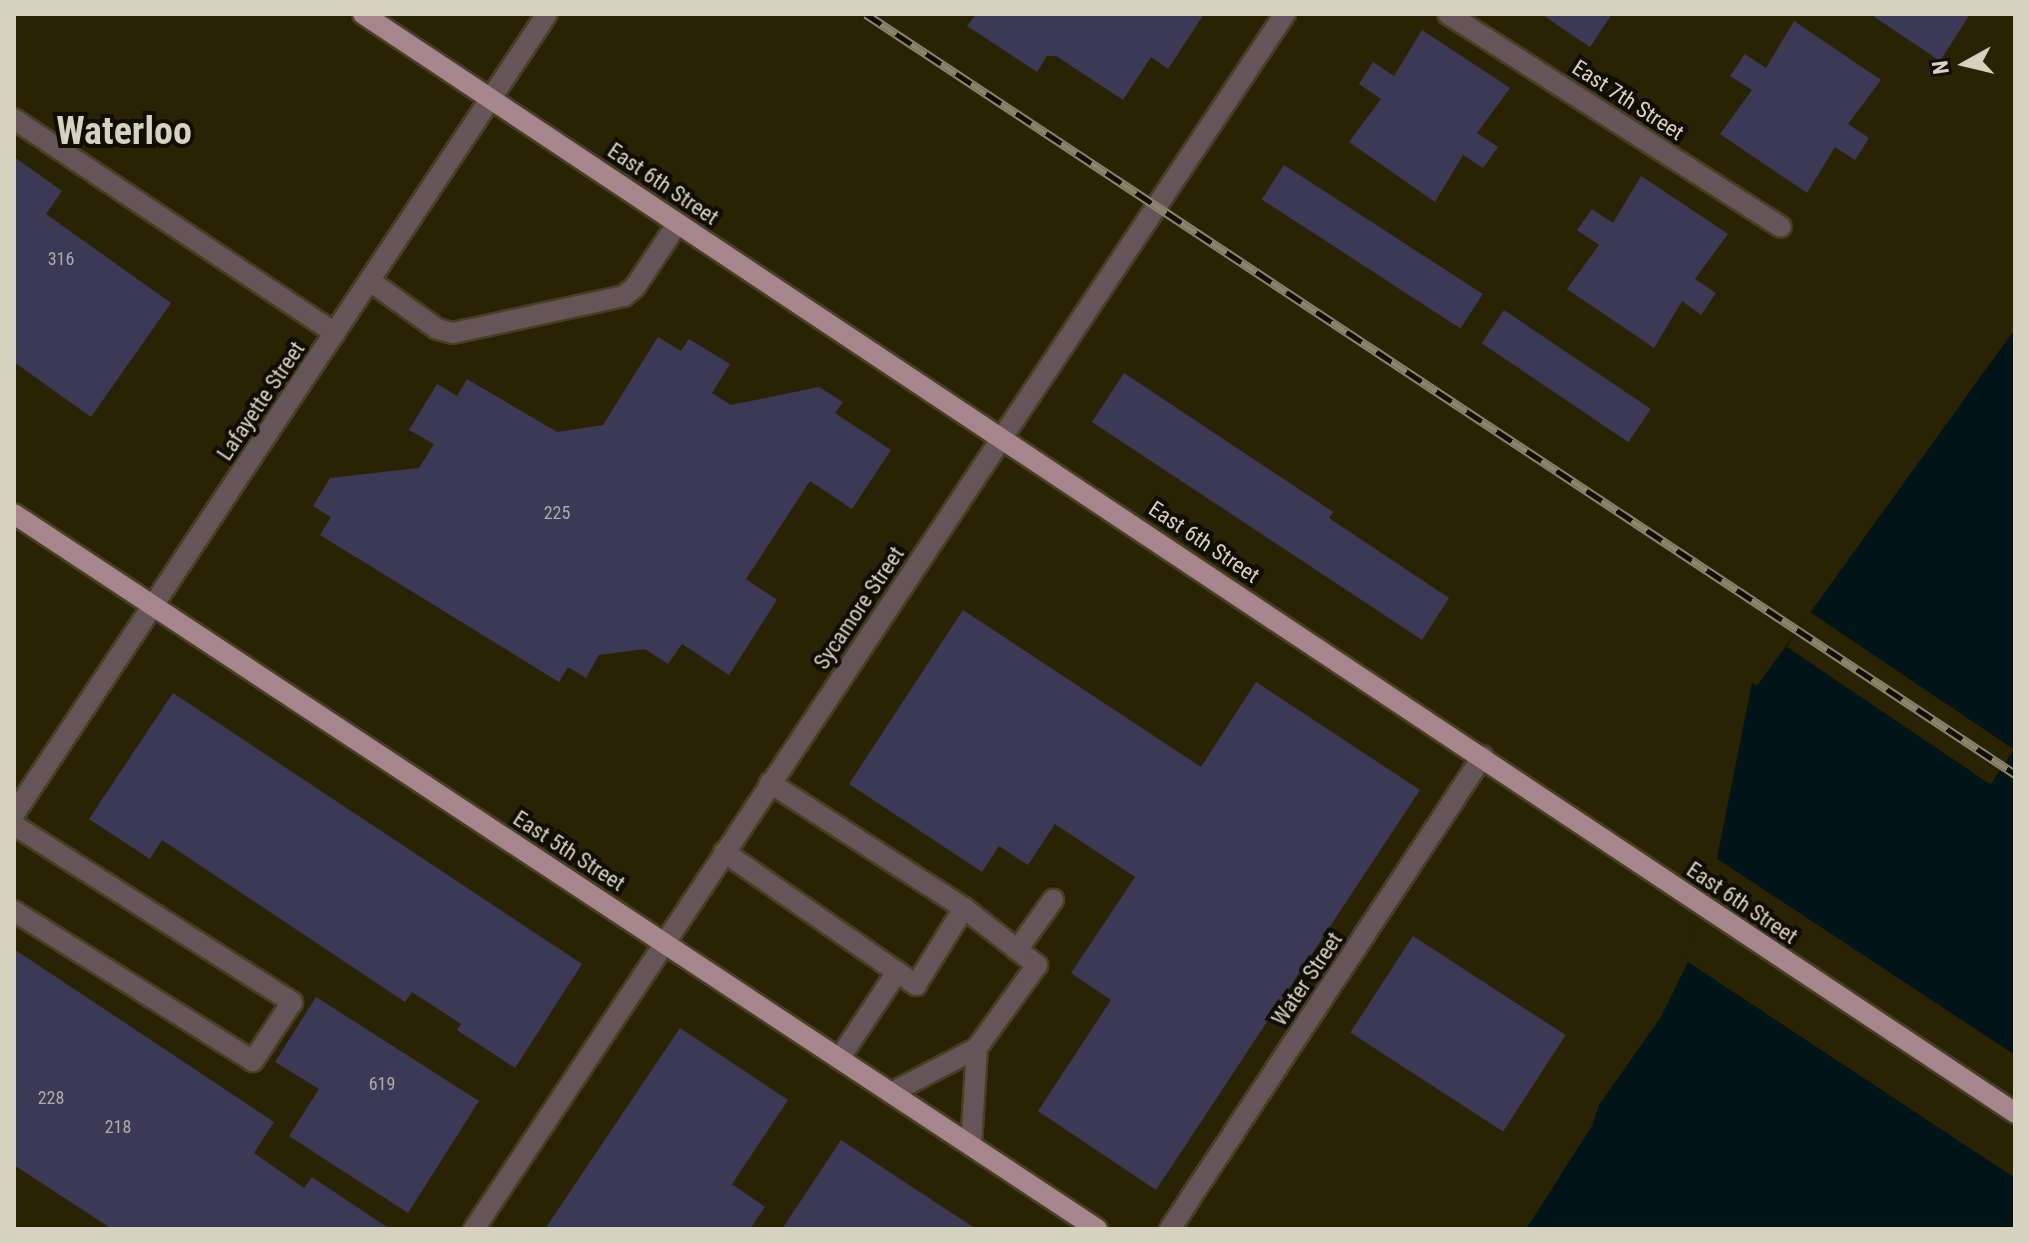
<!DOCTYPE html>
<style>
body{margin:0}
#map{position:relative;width:2029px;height:1243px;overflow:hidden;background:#2a2303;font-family:"Roboto Condensed",sans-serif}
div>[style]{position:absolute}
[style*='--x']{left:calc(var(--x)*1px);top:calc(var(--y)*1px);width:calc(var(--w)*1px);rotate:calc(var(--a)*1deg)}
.water>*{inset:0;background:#011417}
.pier>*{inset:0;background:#2a2303;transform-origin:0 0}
.building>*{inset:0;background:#3c3956;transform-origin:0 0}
.roads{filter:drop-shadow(2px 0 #463f21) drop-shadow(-2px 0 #463f21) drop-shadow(0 2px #463f21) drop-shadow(0 -2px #463f21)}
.minor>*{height:20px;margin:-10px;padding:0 10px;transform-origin:10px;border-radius:10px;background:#655458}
.major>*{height:20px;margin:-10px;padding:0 10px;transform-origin:10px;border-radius:10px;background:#a6858c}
.rail>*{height:9px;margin-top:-4.5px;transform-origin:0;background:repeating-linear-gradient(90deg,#100d02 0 18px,#8a846c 0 36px);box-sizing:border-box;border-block:2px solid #8a846c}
span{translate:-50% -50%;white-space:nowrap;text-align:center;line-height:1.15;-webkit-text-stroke:8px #100d02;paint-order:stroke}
.number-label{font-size:18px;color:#b0aca6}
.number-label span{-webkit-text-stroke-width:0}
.street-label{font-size:22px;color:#d6d2c0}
.town-label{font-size:38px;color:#d6d2c0;font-weight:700}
.frame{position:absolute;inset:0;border:16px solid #d6d2c0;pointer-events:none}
.north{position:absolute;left:1925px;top:24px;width:80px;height:80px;-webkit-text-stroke:6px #100d02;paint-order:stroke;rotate:262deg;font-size:22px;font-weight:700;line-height:32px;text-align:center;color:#d6d2c0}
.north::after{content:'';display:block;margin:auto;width:28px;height:36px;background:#d6d2c0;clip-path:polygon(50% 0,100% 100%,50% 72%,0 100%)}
</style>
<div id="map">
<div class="water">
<i style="clip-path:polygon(2015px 329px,2015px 1229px,1526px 1229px,1592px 1126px,1599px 1105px,1661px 1017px,1688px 962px,1717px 858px,1752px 683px,1757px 686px)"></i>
</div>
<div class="pier">
<i style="left:1810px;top:612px;width:246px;height:42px;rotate:34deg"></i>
<i style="clip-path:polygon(1713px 856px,2015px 1055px,2015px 1178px,1685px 960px)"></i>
</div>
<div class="building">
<i style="clip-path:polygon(976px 14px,1204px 14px,1168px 69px,1151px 57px,1123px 100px,1056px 56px,1047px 56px,1037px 72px,967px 26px)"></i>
<i style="clip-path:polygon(1541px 14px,1612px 14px,1590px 47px)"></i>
<i style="clip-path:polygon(1870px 14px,1970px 14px,1940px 61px)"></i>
<i style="clip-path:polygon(1794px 21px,1881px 80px,1848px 124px,1869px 138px,1855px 160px,1835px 147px,1807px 193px,1720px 134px,1752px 90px,1730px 76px,1745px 54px,1766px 68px)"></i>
<i style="clip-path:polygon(1422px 30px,1510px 88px,1477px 133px,1498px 147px,1483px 168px,1463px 155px,1435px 202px,1349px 142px,1381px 99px,1359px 84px,1373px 62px,1394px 76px)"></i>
<i style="clip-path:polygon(14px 157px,62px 191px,46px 214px,171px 303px,91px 417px,14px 362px)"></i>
<i style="left:1284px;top:165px;width:237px;height:41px;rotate:33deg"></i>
<i style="clip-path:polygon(1641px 176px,1728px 234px,1695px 279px,1716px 293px,1701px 315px,1682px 301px,1654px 348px,1567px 289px,1599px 245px,1577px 230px,1592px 209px,1613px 223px)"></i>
<i style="left:1504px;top:310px;width:177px;height:40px;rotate:34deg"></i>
<i style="clip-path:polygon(658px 337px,681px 351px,689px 339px,730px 364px,712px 393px,731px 405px,819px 387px,843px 402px,835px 413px,891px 450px,852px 509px,810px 481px,746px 579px,777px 600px,729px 675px,682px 644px,668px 664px,645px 649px,599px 655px,586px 678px,568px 667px,559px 682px,320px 535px,331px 517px,313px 506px,330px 478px,419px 468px,434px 444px,409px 430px,437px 384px,457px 396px,467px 379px,557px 432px,603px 425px)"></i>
<i style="clip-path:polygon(1124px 373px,1333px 512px,1329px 518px,1449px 598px,1422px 640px,1092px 422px)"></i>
<i style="clip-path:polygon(963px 610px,1201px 767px,1256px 682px,1420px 790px,1156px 1190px,1038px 1111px,1111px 1000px,1071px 973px,1135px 877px,1055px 824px,1028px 865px,999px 846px,982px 872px,849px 784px)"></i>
<i style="clip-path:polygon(173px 693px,582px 964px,515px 1068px,457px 1030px,461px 1024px,412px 992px,405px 1002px,162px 840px,150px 859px,89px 819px)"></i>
<i style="left:1413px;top:936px;width:182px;height:115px;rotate:33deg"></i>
<i style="clip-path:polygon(14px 949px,274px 1122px,254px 1153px,304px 1188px,312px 1177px,390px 1229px,112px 1229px,14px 1165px)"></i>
<i style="clip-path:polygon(316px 997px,479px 1101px,408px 1213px,289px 1136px,319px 1089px,275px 1062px)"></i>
<i style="clip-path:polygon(680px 1028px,788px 1100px,732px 1184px,765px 1207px,750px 1229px,545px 1229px)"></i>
<i style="clip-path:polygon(841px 1140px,976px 1229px,782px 1229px)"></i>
</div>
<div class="roads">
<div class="minor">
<i style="--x:1448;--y:14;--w:395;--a:32.6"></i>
<i style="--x:14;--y:119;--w:386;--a:33.7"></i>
<i style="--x:370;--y:281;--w:82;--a:35.6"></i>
<i style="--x:437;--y:329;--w:16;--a:14"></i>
<i style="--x:453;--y:333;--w:175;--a:-12.2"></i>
<i style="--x:624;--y:296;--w:14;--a:-39"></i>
<i style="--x:635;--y:287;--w:77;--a:-56.1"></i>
<i style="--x:14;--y:814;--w:961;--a:-56.33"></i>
<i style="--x:14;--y:825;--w:330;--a:32.5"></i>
<i style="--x:292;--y:1002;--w:71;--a:123.5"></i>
<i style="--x:253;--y:1061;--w:282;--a:-147.9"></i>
<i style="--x:724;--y:852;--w:234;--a:34.7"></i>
<i style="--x:916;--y:985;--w:91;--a:-58.1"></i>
<i style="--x:964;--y:908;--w:231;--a:-147.2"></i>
<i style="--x:964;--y:908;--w:93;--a:38"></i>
<i style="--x:1037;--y:965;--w:102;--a:125.9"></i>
<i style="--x:1017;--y:950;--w:62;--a:-54.2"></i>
<i style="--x:839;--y:1059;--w:105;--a:-56.3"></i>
<i style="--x:891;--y:1093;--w:97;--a:-27.6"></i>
<i style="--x:977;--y:1048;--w:98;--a:93.5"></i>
<i style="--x:474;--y:1229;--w:1461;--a:-56.28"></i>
<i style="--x:1170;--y:1229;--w:567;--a:-56.51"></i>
</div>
<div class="major">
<i style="--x:363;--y:14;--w:1984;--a:33.63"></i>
<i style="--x:14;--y:514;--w:1298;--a:33.43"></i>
</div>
</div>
<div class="rail">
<i style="--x:866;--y:14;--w:1378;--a:33.48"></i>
</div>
<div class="number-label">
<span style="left:61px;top:259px">316</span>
<span style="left:557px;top:513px">225</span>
<span style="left:382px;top:1084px">619</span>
<span style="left:51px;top:1098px">228</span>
<span style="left:118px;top:1127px">218</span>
</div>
<div class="street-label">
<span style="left:1628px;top:100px;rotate:33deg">East 7th Street</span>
<span style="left:663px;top:184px;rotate:34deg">East 6th Street</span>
<span style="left:261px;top:401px;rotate:-56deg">Lafayette Street</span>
<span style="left:1204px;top:542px;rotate:34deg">East 6th Street</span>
<span style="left:859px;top:608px;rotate:-56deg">Sycamore Street</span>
<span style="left:569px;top:851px;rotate:33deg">East 5th Street</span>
<span style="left:1742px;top:903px;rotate:34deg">East 6th Street</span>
<span style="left:1307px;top:979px;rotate:-56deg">Water Street</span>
</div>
<div class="town-label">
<span style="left:124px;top:132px">Waterloo</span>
</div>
<div class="frame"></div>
<div class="north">N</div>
</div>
